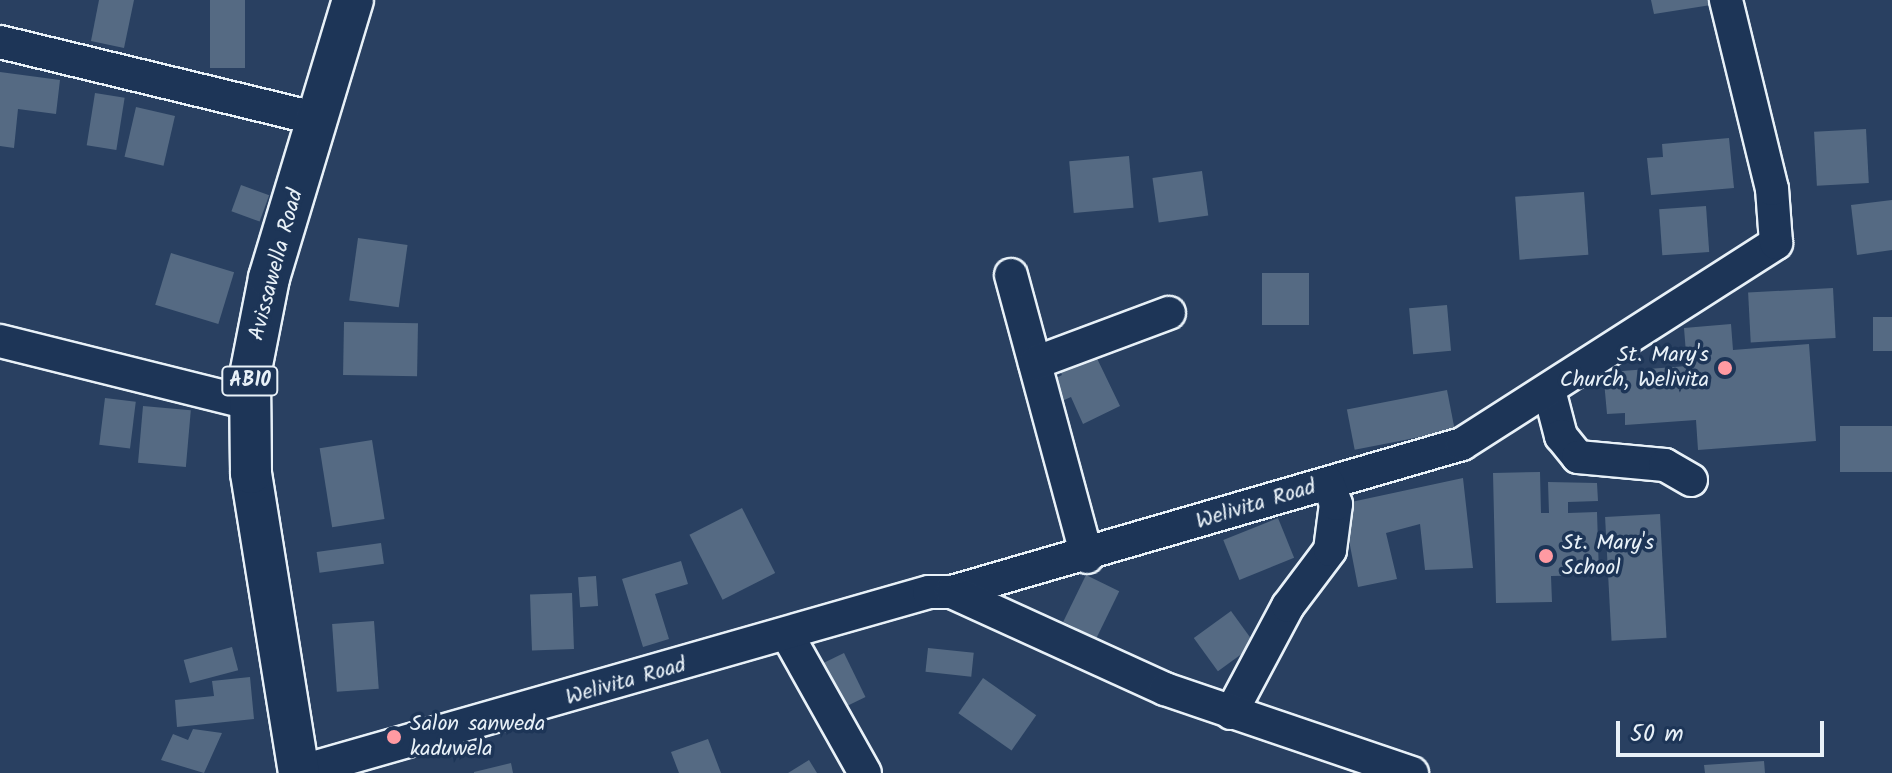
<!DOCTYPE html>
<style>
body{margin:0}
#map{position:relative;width:1892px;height:773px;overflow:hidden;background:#294061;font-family:Kalam,sans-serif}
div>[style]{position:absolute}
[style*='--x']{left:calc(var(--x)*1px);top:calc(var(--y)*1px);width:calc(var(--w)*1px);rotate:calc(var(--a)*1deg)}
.building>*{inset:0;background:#556a83;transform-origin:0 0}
.roads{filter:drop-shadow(2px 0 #e8f1f8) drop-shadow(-2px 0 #e8f1f8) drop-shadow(0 2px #e8f1f8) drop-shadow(0 -2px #e8f1f8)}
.minor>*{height:32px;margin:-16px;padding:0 16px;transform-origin:16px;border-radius:16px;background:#1d3557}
.major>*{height:40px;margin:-20px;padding:0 20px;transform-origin:20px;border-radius:20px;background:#1d3557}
.dots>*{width:22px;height:22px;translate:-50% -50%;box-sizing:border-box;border:4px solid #1d3557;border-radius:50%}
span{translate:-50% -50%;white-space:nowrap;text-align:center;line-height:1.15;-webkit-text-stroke:7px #1d3557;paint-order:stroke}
.shield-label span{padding:2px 6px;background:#1d3557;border:2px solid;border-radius:6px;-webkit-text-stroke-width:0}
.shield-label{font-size:20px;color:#e8f1f8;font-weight:700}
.street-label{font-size:22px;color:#e8f1f8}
.poi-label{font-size:22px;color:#e8f1f8}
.right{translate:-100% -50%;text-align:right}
.left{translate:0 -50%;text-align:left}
.scale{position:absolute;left:1616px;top:721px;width:208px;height:36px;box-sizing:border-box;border:4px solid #e8f1f8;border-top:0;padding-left:10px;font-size:24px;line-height:28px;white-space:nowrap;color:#e8f1f8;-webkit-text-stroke:6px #1d3557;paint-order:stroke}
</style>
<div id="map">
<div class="building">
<i style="clip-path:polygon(99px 0,134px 0,124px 48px,91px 41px)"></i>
<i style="left:210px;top:0;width:35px;height:68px"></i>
<i style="clip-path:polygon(1651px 0,1710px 0,1711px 5px,1654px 14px)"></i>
<i style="clip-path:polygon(0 72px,60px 80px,56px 114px,18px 109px,14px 148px,0 146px)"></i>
<i style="left:95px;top:93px;width:30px;height:53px;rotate:9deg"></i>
<i style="left:136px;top:107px;width:40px;height:51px;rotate:13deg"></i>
<i style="left:1866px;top:129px;width:54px;height:52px;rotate:87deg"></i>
<i style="clip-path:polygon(1729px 138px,1734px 188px,1651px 195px,1647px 158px,1663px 157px,1662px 144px)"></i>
<i style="left:1129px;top:156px;width:52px;height:60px;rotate:85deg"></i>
<i style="left:1202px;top:171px;width:45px;height:50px;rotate:82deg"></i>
<i style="left:241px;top:185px;width:30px;height:28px;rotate:20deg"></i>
<i style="left:1584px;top:192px;width:63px;height:69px;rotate:86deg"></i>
<i style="clip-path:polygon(1892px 200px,1892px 250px,1857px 255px,1851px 205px)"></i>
<i style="left:1706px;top:206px;width:46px;height:47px;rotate:86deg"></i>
<i style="left:358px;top:238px;width:50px;height:63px;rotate:8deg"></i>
<i style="left:171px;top:253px;width:66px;height:54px;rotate:17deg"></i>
<i style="left:1309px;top:273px;width:52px;height:47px;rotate:90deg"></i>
<i style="left:1833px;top:288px;width:50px;height:85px;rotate:87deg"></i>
<i style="left:1447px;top:305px;width:46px;height:38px;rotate:85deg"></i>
<i style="left:1873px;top:317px;width:19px;height:34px"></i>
<i style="left:344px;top:322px;width:74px;height:53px;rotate:1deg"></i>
<i style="clip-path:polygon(1731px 324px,1733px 350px,1809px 344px,1816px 441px,1698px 450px,1696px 420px,1625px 425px,1625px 413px,1607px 414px,1604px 381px,1623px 380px,1622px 371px,1687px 366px,1684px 328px)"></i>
<i style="clip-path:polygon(1091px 346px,1120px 406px,1083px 424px,1071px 397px,1055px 404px,1045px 384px,1062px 375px,1056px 363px)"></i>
<i style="left:1447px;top:390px;width:41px;height:102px;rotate:79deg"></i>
<i style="left:105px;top:398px;width:31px;height:47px;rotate:7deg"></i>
<i style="left:143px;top:406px;width:48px;height:57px;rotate:5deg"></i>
<i style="left:1892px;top:426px;width:46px;height:52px;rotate:90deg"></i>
<i style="left:372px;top:440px;width:80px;height:53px;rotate:81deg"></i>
<i style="clip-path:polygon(1540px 472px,1541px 513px,1549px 513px,1548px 482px,1597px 483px,1598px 501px,1568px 502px,1568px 513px,1597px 512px,1599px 575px,1551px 576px,1552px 602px,1496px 603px,1493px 473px)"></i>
<i style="clip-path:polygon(1463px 478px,1473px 568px,1425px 570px,1420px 524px,1386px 533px,1397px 579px,1358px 587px,1342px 504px)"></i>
<i style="left:742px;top:508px;width:73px;height:59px;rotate:63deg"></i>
<i style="left:1660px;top:514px;width:124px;height:55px;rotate:87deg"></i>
<i style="left:1278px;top:518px;width:43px;height:59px;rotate:68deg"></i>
<i style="left:381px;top:543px;width:21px;height:65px;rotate:82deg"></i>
<i style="clip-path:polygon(681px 561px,688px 584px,655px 594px,669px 639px,643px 647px,622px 579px)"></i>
<i style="left:1086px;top:575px;width:37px;height:52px;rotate:26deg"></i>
<i style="left:596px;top:576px;width:30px;height:18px;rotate:86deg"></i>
<i style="left:572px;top:593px;width:56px;height:42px;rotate:88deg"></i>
<i style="left:1231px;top:611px;width:41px;height:46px;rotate:54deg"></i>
<i style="left:374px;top:621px;width:68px;height:42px;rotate:86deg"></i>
<i style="left:232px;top:647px;width:24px;height:50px;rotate:75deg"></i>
<i style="left:928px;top:648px;width:46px;height:24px;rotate:6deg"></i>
<i style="left:844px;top:653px;width:49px;height:24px;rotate:64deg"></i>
<i style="clip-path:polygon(250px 677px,254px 719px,177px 727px,175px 700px,214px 696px,212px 681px)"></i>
<i style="left:983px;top:678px;width:65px;height:43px;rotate:35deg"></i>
<i style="clip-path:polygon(193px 729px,222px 733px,204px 773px,161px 760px,173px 734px,188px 740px)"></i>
<i style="clip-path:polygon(708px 739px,721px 773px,679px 773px,671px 752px)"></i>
<i style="clip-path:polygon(809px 760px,817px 773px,788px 773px)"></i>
<i style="clip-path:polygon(1764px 761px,1765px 773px,1705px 773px,1704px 765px)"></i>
<i style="clip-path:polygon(511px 763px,513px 773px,474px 773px,474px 772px)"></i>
</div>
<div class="roads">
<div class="minor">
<i style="--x:0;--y:42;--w:328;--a:13.6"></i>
<i style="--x:1011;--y:275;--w:292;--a:74.9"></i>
<i style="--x:0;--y:341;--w:256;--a:14"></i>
<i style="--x:1035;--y:363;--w:143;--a:-20.5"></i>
<i style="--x:1549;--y:390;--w:48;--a:75.4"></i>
<i style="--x:1561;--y:436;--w:27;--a:51"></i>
<i style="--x:1578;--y:457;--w:87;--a:5.3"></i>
<i style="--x:1665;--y:465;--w:30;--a:30"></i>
<i style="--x:952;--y:592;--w:531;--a:-16.18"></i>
<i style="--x:1462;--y:444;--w:373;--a:-32.6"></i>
<i style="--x:1776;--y:243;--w:54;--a:-94.2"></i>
<i style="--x:1772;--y:189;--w:195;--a:-103.7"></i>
<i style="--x:788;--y:636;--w:157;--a:60.7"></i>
<i style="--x:1231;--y:713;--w:121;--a:-62"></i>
<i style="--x:1288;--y:606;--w:70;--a:-53.1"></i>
<i style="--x:1330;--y:550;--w:46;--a:-82.6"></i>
<i style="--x:1336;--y:504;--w:22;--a:-111"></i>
<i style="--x:299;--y:772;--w:655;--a:-15.95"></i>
<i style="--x:929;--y:592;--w:23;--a:0"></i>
<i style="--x:952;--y:592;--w:234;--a:24.5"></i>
<i style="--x:1165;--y:689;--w:261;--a:18.8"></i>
</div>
<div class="major">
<i style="--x:299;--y:773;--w:304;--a:-99.1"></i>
<i style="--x:251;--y:473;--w:98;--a:-90.6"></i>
<i style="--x:250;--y:375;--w:99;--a:-78.9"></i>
<i style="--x:269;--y:278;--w:290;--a:-73.2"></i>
</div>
</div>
<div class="dots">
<i style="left:1725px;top:368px;background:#ff9aa2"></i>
<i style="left:1546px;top:556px;background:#ff9aa2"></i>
<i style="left:394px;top:737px;background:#ff9aa2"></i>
</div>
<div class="shield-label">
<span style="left:250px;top:381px">AB10</span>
</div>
<div class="street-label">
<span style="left:277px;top:265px;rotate:-75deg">Avissawella Road</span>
<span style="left:1256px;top:505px;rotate:-17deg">Welivita Road</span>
<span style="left:626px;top:682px;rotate:-16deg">Welivita Road</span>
</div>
<div class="poi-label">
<span class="right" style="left:1709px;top:368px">St. Mary's<br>Church, Welivita</span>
<span class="left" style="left:1562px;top:556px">St. Mary's<br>School</span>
<span class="left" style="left:410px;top:737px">Salon sanweda<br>kaduwela</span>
</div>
<div class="scale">50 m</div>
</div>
